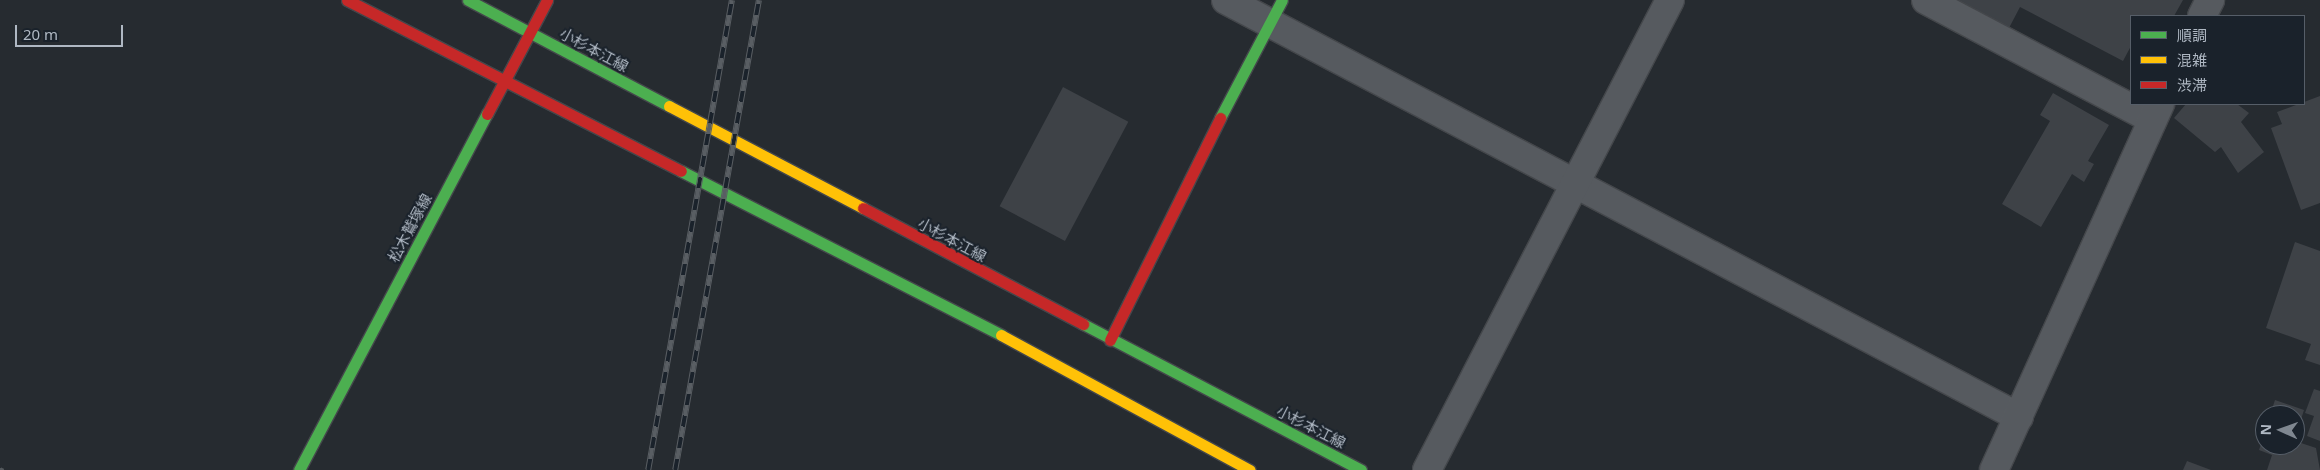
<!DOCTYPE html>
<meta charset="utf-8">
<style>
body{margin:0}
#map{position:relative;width:2320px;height:470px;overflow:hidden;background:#262b30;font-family:"Noto Sans","Noto Sans JP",sans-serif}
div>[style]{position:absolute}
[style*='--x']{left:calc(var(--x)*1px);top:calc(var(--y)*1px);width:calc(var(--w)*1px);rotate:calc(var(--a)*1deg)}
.building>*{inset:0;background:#3e4247;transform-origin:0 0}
.path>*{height:3px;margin-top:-1.5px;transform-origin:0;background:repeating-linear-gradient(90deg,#54595d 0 4px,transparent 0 8px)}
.roads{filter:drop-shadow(1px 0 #44474b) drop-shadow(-1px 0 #44474b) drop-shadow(0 1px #44474b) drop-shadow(0 -1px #44474b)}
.street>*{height:28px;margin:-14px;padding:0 14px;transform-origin:14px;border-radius:14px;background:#565a5f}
.fast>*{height:11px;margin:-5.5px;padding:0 5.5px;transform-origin:5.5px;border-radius:5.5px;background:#4caf50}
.slow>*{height:11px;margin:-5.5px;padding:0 5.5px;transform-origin:5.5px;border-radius:5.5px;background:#ffc107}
.jam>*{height:11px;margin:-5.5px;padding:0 5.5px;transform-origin:5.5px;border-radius:5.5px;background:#c62828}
.rail>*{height:5.5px;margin-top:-2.75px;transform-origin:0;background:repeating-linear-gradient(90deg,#1a222b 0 11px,#595e63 0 22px);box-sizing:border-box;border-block:1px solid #595e63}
span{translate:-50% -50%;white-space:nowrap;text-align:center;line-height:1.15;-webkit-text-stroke:4px #1a222b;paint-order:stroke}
.street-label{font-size:15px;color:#afb8c3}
.legend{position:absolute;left:2130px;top:15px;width:175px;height:90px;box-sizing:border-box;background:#1a222b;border:1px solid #565e68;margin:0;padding:6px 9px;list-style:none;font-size:15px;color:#afb8c3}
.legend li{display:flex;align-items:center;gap:10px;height:25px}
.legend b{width:25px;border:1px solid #565e68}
.north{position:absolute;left:2255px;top:405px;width:50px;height:50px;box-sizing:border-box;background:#1a222b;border:1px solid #565e68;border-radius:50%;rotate:272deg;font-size:14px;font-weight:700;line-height:20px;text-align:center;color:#afb8c3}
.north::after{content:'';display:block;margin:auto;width:18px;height:22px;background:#7f8790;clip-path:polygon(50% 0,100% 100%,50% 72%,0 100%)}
.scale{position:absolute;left:15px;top:25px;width:108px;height:22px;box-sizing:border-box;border:2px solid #afb8c3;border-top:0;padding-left:6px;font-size:15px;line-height:18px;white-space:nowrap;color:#afb8c3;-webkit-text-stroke:4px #1a222b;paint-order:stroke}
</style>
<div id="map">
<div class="building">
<i style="clip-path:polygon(1955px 0,2183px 0,2174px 16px,2131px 16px,2131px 46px,2123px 61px,2020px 7px,2009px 28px)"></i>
<i style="left:1063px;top:87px;width:74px;height:135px;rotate:28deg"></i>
<i style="clip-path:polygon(2053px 93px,2109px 125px,2088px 161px,2094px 164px,2084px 182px,2072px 174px,2041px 227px,2002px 204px,2050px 121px,2040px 115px)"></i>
<i style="clip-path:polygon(2320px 96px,2320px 203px,2301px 210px,2271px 128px,2282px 124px,2277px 112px)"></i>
<i style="clip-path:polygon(2186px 104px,2237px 104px,2249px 113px,2241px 122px,2264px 152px,2238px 173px,2221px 147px,2215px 152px,2174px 118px)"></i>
<i style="clip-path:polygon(2295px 242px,2320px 251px,2320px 365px,2305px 360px,2311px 344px,2266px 328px)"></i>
<i style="clip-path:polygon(2314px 389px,2320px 391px,2320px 441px,2307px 436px,2314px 416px,2305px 413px)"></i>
<i style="clip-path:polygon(2275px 400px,2304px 410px,2295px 438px,2295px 415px,2270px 415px)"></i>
<i style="clip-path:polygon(2265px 432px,2265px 445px,2295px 445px,2295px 441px,2316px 448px,2320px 470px,2267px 470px,2272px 455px,2259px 450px)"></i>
<i style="clip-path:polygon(2187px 461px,2211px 470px,2183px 470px)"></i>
</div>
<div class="path">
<i style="--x:0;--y:468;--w:4;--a:27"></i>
</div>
<div class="roads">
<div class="street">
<i style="--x:1226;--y:0;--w:896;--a:27.74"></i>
<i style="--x:1926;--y:0;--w:255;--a:27.8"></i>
<i style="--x:2202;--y:16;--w:18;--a:-63"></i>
<i style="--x:1427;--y:470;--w:529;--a:-62.66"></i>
<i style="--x:1994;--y:470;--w:402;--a:-65.6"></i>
</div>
<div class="fast">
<i style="--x:468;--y:0;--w:227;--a:27.8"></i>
<i style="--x:1220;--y:118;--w:133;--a:-62.3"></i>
<i style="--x:681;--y:171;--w:360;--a:27.1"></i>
<i style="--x:1083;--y:324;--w:314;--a:27.7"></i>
<i style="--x:299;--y:470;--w:403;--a:-62.2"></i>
</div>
<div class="slow">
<i style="--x:669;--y:106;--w:219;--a:27.7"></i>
<i style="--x:1001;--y:335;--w:283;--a:28.5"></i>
</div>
<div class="jam">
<i style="--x:347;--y:0;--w:375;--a:27.1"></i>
<i style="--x:487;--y:114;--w:129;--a:-62.2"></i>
<i style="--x:863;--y:208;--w:249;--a:27.8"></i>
<i style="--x:1110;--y:340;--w:248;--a:-63.6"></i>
</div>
</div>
<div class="rail">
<i style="--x:648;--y:470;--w:477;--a:-79.9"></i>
<i style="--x:675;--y:470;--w:477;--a:-79.9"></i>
</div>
<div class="street-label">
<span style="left:594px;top:50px;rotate:28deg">小杉本江線</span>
<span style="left:410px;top:228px;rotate:-62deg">松木鷲塚線</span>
<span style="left:952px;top:240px;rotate:28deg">小杉本江線</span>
<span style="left:1311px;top:427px;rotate:27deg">小杉本江線</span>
</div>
<ul class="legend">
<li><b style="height:6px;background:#4caf50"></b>順調</li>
<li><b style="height:6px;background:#ffc107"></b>混雑</li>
<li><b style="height:6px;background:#c62828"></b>渋滞</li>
</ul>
<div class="north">N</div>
<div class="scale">20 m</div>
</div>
